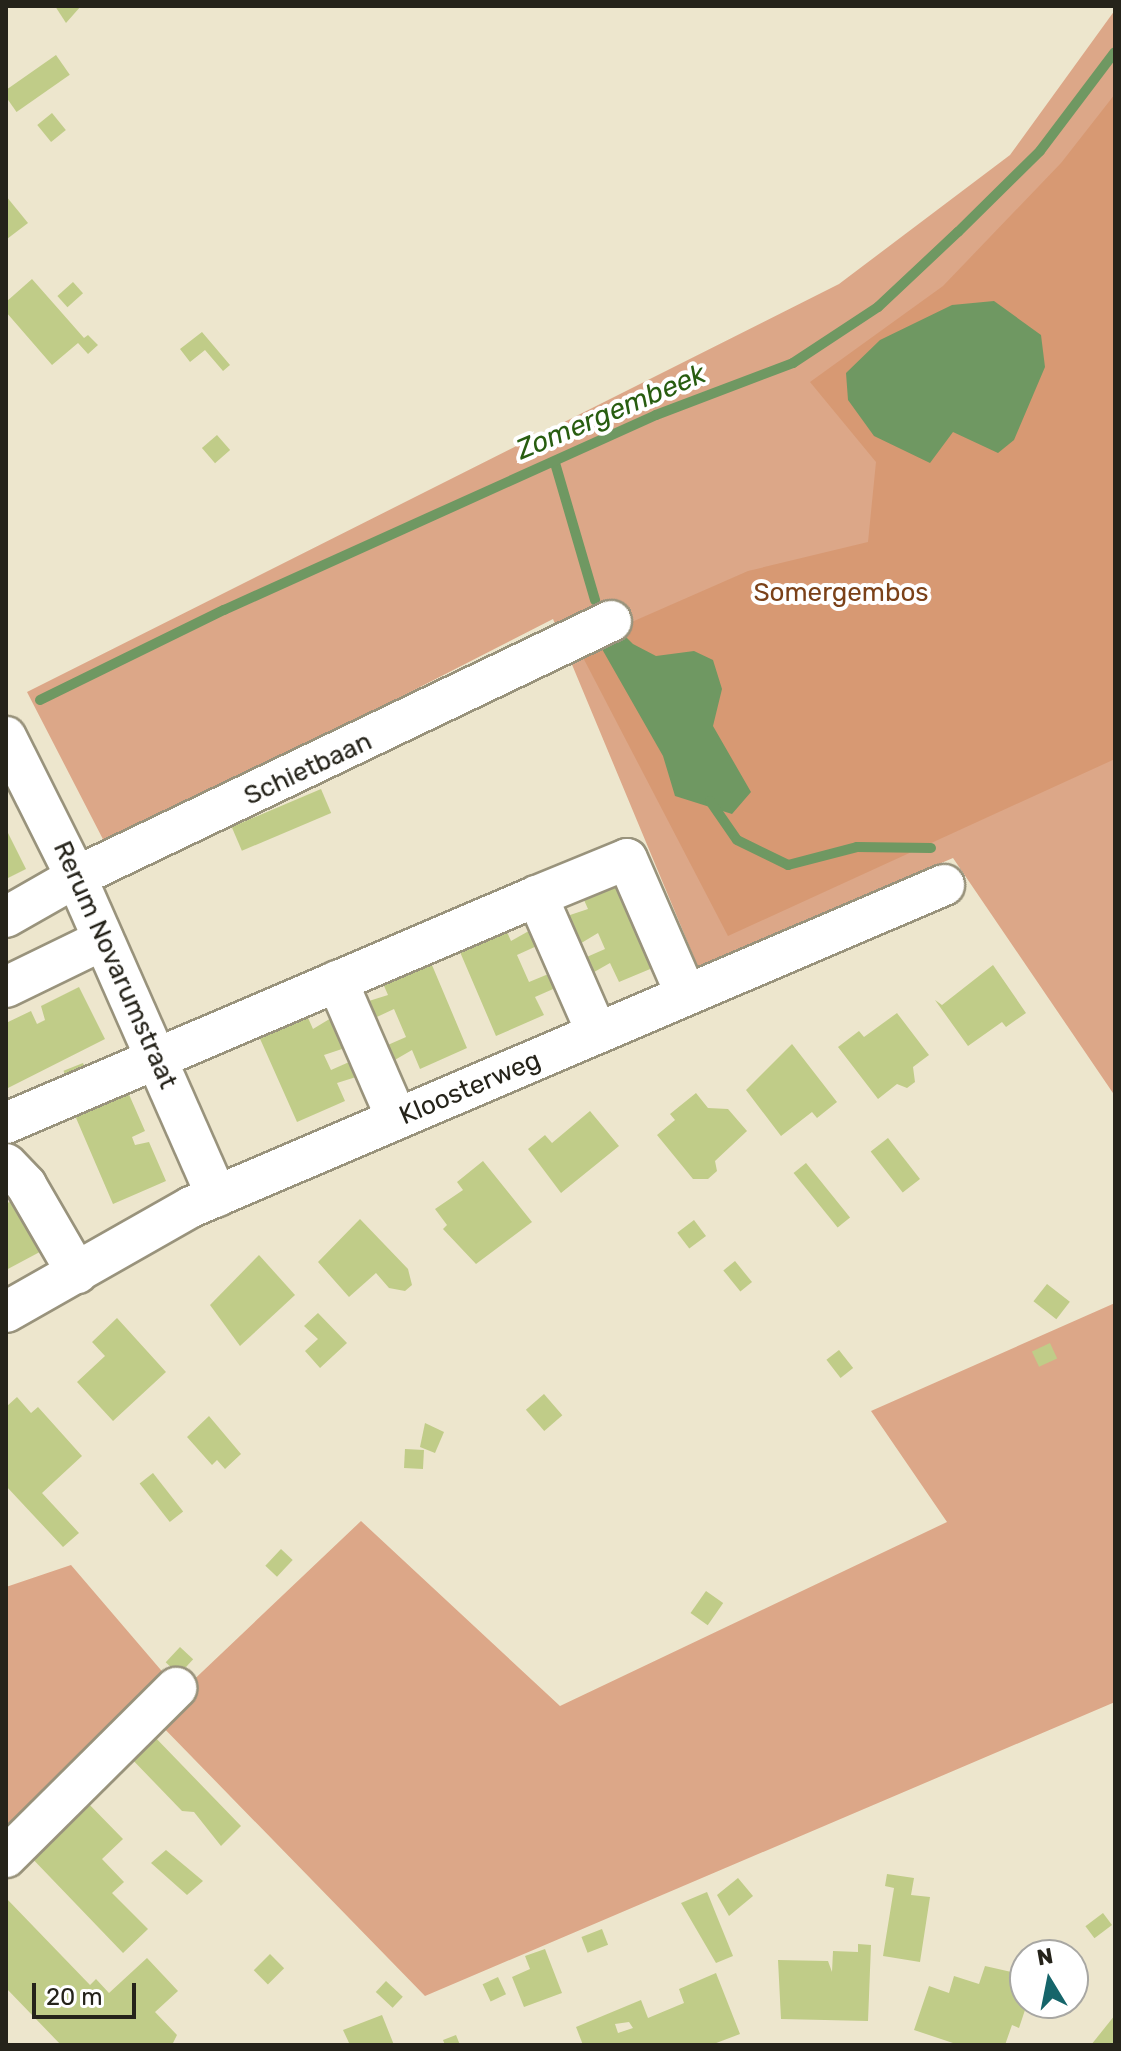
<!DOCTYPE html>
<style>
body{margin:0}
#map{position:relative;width:1121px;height:2051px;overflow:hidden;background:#ede6cd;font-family:Rubik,sans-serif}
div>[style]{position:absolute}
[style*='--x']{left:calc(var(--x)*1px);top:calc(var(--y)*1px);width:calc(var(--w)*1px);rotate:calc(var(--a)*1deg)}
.green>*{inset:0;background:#dca788}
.forest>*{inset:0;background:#d79973}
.water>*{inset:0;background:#6f9862}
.stream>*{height:10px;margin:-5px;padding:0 5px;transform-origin:5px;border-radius:5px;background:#6f9862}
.building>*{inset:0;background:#c0cc88;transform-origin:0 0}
.roads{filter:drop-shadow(2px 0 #99937c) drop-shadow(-2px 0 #99937c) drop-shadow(0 2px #99937c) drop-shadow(0 -2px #99937c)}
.minor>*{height:40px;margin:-20px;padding:0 20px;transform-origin:20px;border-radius:20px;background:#fff}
span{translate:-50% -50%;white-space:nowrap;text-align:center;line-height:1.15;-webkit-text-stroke:8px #fff;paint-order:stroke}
.park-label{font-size:26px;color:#7b4118}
.street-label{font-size:26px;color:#25231a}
.water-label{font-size:28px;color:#285d10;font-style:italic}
.frame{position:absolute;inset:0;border:8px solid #25231a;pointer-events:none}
.north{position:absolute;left:1009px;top:1939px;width:80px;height:80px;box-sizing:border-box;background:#fff;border:2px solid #a8a7a3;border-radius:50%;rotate:350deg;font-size:22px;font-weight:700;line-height:32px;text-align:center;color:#25231a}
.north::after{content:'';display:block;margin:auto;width:28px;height:36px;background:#16656a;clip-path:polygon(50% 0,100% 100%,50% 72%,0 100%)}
.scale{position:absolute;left:32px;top:1983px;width:104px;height:36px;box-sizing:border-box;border:4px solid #25231a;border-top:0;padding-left:10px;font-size:24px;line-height:28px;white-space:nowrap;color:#25231a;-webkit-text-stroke:6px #fff;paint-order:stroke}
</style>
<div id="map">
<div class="green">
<i style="clip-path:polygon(1115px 10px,1115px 1096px,953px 858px,698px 967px,553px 619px,107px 847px,27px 692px,839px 284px,1010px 155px)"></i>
<i style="clip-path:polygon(1115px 1303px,1115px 1702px,425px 1996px,154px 1718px,6px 1860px,6px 1587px,71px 1565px,178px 1690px,163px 1709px,361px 1521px,560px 1706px,947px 1522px,871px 1411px)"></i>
</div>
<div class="forest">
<i style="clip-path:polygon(1115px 94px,1115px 759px,728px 936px,577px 646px,748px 571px,868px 542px,876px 462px,810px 382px,943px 286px,1061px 163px)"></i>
</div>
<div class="water">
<i style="clip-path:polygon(994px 301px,1041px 335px,1045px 367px,1014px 440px,998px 453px,953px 432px,930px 463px,874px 436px,848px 400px,846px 373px,880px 340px,952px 305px)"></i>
<i style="clip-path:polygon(620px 631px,633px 644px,656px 656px,694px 651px,713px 660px,722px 689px,713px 726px,751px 792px,732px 814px,675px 796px,663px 756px,598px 642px)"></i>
</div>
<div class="stream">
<i style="--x:555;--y:463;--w:143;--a:73.7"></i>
<i style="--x:40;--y:700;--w:205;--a:-26.1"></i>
<i style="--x:224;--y:610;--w:474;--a:-24.3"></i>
<i style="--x:656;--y:415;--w:147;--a:-20.8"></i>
<i style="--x:793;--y:363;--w:102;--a:-33.4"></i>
<i style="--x:878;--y:307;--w:110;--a:-43.2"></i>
<i style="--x:958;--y:232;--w:115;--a:-44.6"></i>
<i style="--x:1040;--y:151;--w:124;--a:-52.9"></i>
<i style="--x:710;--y:801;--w:47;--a:55.3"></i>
<i style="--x:737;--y:840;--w:57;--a:26.1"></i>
<i style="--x:788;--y:865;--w:71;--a:-14.6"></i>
<i style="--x:857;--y:847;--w:74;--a:0.8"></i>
</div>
<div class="building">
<i style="clip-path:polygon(55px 6px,81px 6px,66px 23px)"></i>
<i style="left:56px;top:55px;width:24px;height:65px;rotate:55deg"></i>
<i style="left:52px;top:113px;width:22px;height:19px;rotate:51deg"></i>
<i style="clip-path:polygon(6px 196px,28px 223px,7px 239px,6px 238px)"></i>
<i style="clip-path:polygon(32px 279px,84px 338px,88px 335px,98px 345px,88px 354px,78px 343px,52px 365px,6px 312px,6px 302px)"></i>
<i style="left:73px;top:282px;width:15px;height:21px;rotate:48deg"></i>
<i style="clip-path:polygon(202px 332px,230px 365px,223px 371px,205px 350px,190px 362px,180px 349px)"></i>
<i style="left:217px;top:435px;width:20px;height:20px;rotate:49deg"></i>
<i style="left:321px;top:789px;width:26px;height:97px;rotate:67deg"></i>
<i style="clip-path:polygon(6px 829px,26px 869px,6px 879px)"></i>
<i style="clip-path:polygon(627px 871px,667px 962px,619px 982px,610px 963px,580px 980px,573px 963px,605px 949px,598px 933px,568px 951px,555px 920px,588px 909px,580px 891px)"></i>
<i style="clip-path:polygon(543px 923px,550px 940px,517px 955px,529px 982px,563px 968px,569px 982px,535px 997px,544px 1015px,496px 1036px,457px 945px,504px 925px,511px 941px)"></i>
<i style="clip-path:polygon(429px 958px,467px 1048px,420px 1069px,412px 1050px,381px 1068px,374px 1051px,406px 1037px,394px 1009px,364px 1023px,356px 1005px,388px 995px,381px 979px)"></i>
<i style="clip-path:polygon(993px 965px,1026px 1013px,1006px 1027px,1002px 1022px,968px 1046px,935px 1000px,942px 1005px)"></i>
<i style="clip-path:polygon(79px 987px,105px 1039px,6px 1089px,6px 1023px,31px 1011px,37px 1024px,45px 1020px,41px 1006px)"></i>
<i style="clip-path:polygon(346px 1009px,360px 1043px,324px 1055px,331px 1070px,365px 1055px,372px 1072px,337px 1083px,345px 1101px,297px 1122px,257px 1032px,305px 1011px,313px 1029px)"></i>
<i style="clip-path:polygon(897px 1013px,929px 1055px,913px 1067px,915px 1082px,907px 1088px,897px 1084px,878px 1099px,838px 1047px,859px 1031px,864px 1037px)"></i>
<i style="clip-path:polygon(792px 1044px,837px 1102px,817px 1118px,812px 1112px,781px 1136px,746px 1090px)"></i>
<i style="left:83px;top:1063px;width:16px;height:21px;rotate:68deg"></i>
<i style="clip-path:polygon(120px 1074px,145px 1131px,132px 1137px,135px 1145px,149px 1142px,166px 1181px,113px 1204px,67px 1097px)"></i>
<i style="clip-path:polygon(696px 1093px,708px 1108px,728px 1109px,747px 1131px,715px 1161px,717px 1171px,708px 1179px,693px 1179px,657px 1135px,675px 1120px,670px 1114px)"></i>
<i style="clip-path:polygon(590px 1111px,619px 1146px,561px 1193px,528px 1149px,545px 1135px,552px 1143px)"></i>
<i style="left:888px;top:1138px;width:52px;height:22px;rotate:52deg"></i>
<i style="clip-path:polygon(483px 1161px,532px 1222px,476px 1264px,443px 1229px,447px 1225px,435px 1209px,463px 1190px,457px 1182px)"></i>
<i style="left:806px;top:1163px;width:70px;height:16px;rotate:51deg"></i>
<i style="clip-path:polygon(23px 1194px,51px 1246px,6px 1270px,6px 1204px)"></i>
<i style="clip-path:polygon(360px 1219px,408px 1269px,412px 1285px,405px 1291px,389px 1288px,376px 1273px,349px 1297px,318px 1262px)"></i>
<i style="left:694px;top:1220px;width:20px;height:21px;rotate:53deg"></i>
<i style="clip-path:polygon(259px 1255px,295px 1295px,240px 1346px,210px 1305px)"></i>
<i style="left:735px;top:1261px;width:27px;height:15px;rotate:51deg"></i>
<i style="left:1047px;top:1284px;width:29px;height:22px;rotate:38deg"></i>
<i style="clip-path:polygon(318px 1313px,347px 1343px,320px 1368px,305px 1351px,318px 1339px,304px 1326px)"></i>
<i style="clip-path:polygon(117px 1318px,166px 1372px,113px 1421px,77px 1382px,105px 1356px,92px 1342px)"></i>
<i style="left:1050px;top:1343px;width:17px;height:20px;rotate:65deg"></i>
<i style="left:839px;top:1350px;width:23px;height:16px;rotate:52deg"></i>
<i style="left:544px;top:1394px;width:28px;height:24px;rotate:49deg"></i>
<i style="clip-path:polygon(17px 1397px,31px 1413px,38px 1407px,82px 1456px,42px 1493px,79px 1533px,63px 1547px,6px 1486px,6px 1407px)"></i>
<i style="clip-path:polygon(209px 1416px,241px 1454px,225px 1469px,217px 1460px,212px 1465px,187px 1437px)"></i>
<i style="clip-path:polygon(425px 1423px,444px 1432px,435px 1453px,420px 1447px)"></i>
<i style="left:405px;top:1449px;width:19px;height:19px;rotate:3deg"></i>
<i style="left:153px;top:1473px;width:49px;height:17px;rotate:52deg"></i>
<i style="left:281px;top:1549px;width:16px;height:23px;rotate:43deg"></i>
<i style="left:706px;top:1591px;width:21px;height:27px;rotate:35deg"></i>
<i style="left:180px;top:1647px;width:18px;height:21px;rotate:43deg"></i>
<i style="clip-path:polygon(150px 1732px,241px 1826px,221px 1846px,194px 1812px,182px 1811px,127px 1754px)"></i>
<i style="clip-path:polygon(82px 1797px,123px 1839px,102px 1859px,124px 1882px,112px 1893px,148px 1929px,123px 1953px,26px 1852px)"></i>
<i style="clip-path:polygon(166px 1850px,203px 1881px,187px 1895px,151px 1863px)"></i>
<i style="clip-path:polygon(887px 1874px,914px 1878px,911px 1895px,930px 1897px,920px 1962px,883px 1956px,894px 1888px,885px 1886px)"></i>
<i style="clip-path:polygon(738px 1878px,753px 1896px,729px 1916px,717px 1895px)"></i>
<i style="clip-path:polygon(707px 1892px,733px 1956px,716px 1963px,681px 1903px)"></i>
<i style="clip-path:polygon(6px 1898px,90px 1985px,96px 1979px,109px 1993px,147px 1958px,178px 1991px,155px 2012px,177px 2035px,172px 2045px,61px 2045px,6px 1988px)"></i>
<i style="left:1103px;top:1913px;width:15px;height:22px;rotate:53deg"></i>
<i style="left:602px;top:1929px;width:17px;height:22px;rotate:69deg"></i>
<i style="clip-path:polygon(858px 1944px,871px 1945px,868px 2021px,781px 2019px,778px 1960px,828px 1961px,832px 1972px,833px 1951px,858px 1952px)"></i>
<i style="clip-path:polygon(545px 1949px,562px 1993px,524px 2007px,512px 1977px,530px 1969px,525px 1956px)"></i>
<i style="left:270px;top:1954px;width:20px;height:23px;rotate:45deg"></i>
<i style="clip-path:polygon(985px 1966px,1025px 1975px,1025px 2003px,1061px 2003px,1057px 2017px,1026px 2007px,1019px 2028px,1012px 2025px,1005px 2045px,959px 2045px,914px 2030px,929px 1986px,949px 1993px,954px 1976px,979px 1984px)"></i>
<i style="clip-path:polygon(evenodd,716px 1973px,740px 2034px,711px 2045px,583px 2045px,576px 2027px,641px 2000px,648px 2018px,684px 2003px,679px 1989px,716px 1973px,629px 2022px,633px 2028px,618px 2033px,615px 2024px,629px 2022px)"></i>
<i style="left:498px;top:1977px;width:19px;height:17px;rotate:65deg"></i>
<i style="left:386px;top:1981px;width:23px;height:15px;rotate:43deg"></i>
<i style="clip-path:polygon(382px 2015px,394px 2045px,350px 2045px,343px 2030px)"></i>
<i style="clip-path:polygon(1115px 2015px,1115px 2045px,1091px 2045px)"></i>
<i style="clip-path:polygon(456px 2035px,460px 2045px,445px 2045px,443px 2040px)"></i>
</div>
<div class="roads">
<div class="minor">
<i style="--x:6;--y:737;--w:157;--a:63.4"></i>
<i style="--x:76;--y:877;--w:349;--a:66.2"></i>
<i style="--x:6;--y:917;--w:81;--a:-29.7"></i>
<i style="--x:76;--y:877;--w:593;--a:-25.57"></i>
<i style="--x:337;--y:981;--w:150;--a:66.5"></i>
<i style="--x:6;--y:987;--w:108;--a:-25.9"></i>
<i style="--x:597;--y:1033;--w:150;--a:-113.7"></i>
<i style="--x:537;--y:896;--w:97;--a:-22.3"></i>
<i style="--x:627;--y:859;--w:148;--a:66.5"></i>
<i style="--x:6;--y:1123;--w:577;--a:-23.15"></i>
<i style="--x:6;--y:1164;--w:29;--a:46"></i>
<i style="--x:26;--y:1185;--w:102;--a:59.9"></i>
<i style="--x:6;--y:1312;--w:213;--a:-29.6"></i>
<i style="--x:191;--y:1207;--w:819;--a:-23.15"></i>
<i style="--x:6;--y:1857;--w:240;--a:-44.8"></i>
</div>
</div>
<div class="park-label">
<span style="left:841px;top:593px">Somergembos</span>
</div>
<div class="street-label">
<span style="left:308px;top:769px;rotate:-25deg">Schietbaan</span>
<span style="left:115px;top:965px;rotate:66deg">Rerum Novarumstraat</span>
<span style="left:470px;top:1088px;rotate:-23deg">Kloosterweg</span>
</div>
<div class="water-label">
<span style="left:611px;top:412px;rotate:-23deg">Zomergembeek</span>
</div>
<div class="frame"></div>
<div class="north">N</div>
<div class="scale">20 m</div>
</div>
